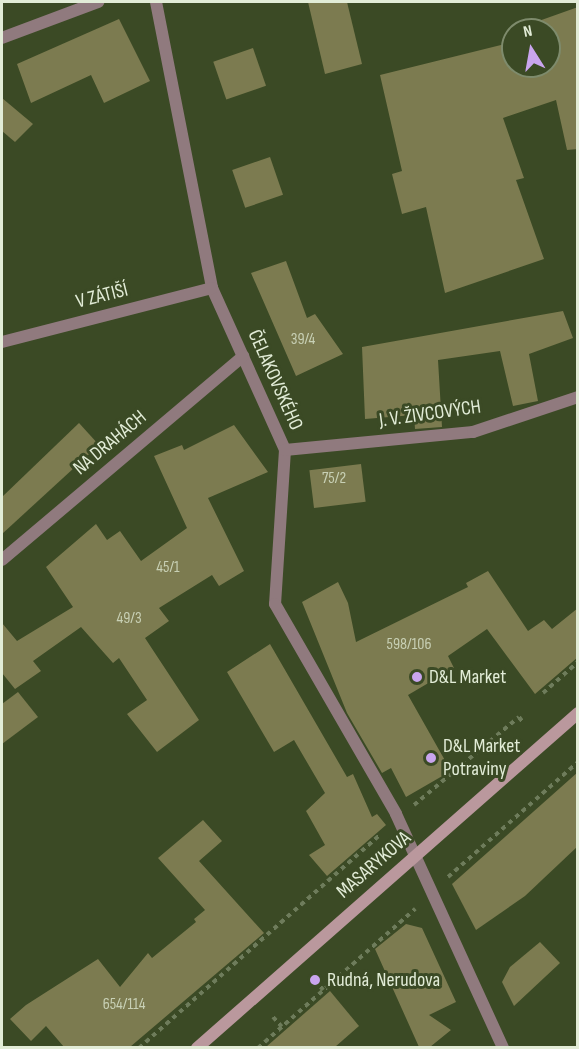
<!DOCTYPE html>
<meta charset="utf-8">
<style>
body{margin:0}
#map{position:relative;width:579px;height:1049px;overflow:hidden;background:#3b4a25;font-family:"Sofia Sans Condensed",sans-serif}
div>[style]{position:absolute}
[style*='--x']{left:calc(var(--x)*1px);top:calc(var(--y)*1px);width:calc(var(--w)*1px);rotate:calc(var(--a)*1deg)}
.building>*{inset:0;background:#7c7b50;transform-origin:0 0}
.path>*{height:4px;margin-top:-2px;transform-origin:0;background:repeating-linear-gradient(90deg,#6e7c5b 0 4.5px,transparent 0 9px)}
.minor>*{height:12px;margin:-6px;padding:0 6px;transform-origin:6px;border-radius:6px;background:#907a7e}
.secondary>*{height:12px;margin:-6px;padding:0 6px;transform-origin:6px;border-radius:6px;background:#ba989d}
.dots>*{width:16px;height:16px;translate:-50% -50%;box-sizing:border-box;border:3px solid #3b4a25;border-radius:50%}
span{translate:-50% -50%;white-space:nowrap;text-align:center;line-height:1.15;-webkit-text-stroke:6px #3b4a25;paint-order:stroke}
.number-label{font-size:16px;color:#c8d0b5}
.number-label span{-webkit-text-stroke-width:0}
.street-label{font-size:20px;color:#e2ecd7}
.poi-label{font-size:20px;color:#e2ecd7}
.left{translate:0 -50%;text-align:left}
.frame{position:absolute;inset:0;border:3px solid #e2ecd7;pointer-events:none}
.north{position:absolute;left:501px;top:18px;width:60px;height:60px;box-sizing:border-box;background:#3b4a25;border:2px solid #7e8b6c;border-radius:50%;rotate:349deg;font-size:16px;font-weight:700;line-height:24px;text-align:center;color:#e2ecd7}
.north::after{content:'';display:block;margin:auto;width:21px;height:27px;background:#c9a5ee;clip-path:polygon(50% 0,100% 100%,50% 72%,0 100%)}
</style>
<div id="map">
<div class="building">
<i style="clip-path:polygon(308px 2px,347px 2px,362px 64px,325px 74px)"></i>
<i style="clip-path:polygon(578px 7px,578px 149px,567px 150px,556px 100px,503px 118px,524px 178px,516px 180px,544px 259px,445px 293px,426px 207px,402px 214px,392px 174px,402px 171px,380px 75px,513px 42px,513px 66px,549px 66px,549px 30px,519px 28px)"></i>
<i style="clip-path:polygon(119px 19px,150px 81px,104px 103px,91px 75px,31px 103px,17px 64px)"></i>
<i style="left:253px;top:48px;width:40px;height:42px;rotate:71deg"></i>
<i style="clip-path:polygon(2px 98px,33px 124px,15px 142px,2px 131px)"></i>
<i style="left:270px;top:157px;width:40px;height:40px;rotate:71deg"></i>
<i style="clip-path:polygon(286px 261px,307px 318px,315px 314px,343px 354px,296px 376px,251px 273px)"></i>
<i style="clip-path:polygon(563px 311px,573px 338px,529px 354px,538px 401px,513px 406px,500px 351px,438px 360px,442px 427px,415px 429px,414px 415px,365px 419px,362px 347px)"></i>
<i style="clip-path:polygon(79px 423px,99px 445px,2px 534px,2px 497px)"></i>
<i style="clip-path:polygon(234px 425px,268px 472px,208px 498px,244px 571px,219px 586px,212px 575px,159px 608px,169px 621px,145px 638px,199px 720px,157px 752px,127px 714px,147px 700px,119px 658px,113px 663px,81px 627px,33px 661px,41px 671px,15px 689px,2px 673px,2px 623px,17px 641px,73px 607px,46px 567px,96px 524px,107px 540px,120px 531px,141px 561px,187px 528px,154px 456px,182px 445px,184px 450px)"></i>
<i style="left:361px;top:464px;width:38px;height:52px;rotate:83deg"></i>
<i style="clip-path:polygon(488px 571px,528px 631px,544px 620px,552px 629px,578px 608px,578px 657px,535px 694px,487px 629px,448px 656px,454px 668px,408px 695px,451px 771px,406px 797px,391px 768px,382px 773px,347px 713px,302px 602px,338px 582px,348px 603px,356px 642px,468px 587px,466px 583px)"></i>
<i style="clip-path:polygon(270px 644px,347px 777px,353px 774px,372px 817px,377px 814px,386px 825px,327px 876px,309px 855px,325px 845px,306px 811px,325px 793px,294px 740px,274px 752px,227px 672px)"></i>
<i style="clip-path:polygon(18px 692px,38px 717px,2px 744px,2px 704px)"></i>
<i style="clip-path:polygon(578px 772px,578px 846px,525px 896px,476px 930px,452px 884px)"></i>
<i style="clip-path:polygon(203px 820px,222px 841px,199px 861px,264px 933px,130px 1047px,64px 1047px,46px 1026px,31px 1041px,10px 1019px,26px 1005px,98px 959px,120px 987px,148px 953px,152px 958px,196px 922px,194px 919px,205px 910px,158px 858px)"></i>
<i style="clip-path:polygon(406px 924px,422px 928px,456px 1002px,429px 1015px,451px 1030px,430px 1047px,419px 1047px,375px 949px)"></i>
<i style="clip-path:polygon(540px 942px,560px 963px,514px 1006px,502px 982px,510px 967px)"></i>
<i style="clip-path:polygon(330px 991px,359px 1026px,335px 1047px,266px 1047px)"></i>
</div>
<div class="path">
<i style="--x:543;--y:693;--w:47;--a:-41.5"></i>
<i style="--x:414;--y:805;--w:137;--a:-40"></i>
<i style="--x:519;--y:717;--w:5;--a:53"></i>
<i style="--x:448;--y:877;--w:174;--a:-41.5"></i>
<i style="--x:315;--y:980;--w:13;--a:51"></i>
<i style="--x:273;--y:1017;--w:13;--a:48"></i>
<i style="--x:139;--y:1048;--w:323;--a:-41.5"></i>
<i style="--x:258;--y:1048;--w:210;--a:-41.5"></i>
</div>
<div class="minor">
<i style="--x:156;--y:2;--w:291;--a:78.9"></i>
<i style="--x:212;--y:288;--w:178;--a:65.7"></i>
<i style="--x:285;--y:450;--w:154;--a:93.7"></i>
<i style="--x:275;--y:604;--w:242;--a:60"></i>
<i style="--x:396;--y:814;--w:257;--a:65.4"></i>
<i style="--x:2;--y:38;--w:103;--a:-20.6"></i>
<i style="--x:2;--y:342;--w:217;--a:-14.4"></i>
<i style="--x:285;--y:450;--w:189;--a:-5.5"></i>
<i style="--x:473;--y:432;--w:111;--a:-18.4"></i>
<i style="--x:2;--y:560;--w:316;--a:-40.2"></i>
</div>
<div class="secondary">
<i style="--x:197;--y:1048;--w:507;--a:-41.32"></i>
</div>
<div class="dots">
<i style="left:417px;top:677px;background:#c9a5ee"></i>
<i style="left:431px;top:758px;background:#c9a5ee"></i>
<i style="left:315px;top:980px;background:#c9a5ee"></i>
</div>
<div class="number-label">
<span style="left:303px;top:340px">39/4</span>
<span style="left:334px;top:479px">75/2</span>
<span style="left:168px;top:568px">45/1</span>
<span style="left:129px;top:619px">49/3</span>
<span style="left:409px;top:645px">598/106</span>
<span style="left:124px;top:1005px">654/114</span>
</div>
<div class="street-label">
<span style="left:102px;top:296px;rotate:-14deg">V ZÁTIŠÍ</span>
<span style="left:275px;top:380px;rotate:66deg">ČELAKOVSKÉHO</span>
<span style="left:430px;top:414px;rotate:-8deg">J. V. ŽIVCOVÝCH</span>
<span style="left:110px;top:443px;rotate:-40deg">NA DRAHÁCH</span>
<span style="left:374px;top:865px;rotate:-41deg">MASARYKOVA</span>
</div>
<div class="poi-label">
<span class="left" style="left:429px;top:677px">D&amp;L Market</span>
<span class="left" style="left:443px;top:758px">D&amp;L Market<br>Potraviny</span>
<span class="left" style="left:327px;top:980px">Rudná, Nerudova</span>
</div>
<div class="frame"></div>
<div class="north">N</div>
</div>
